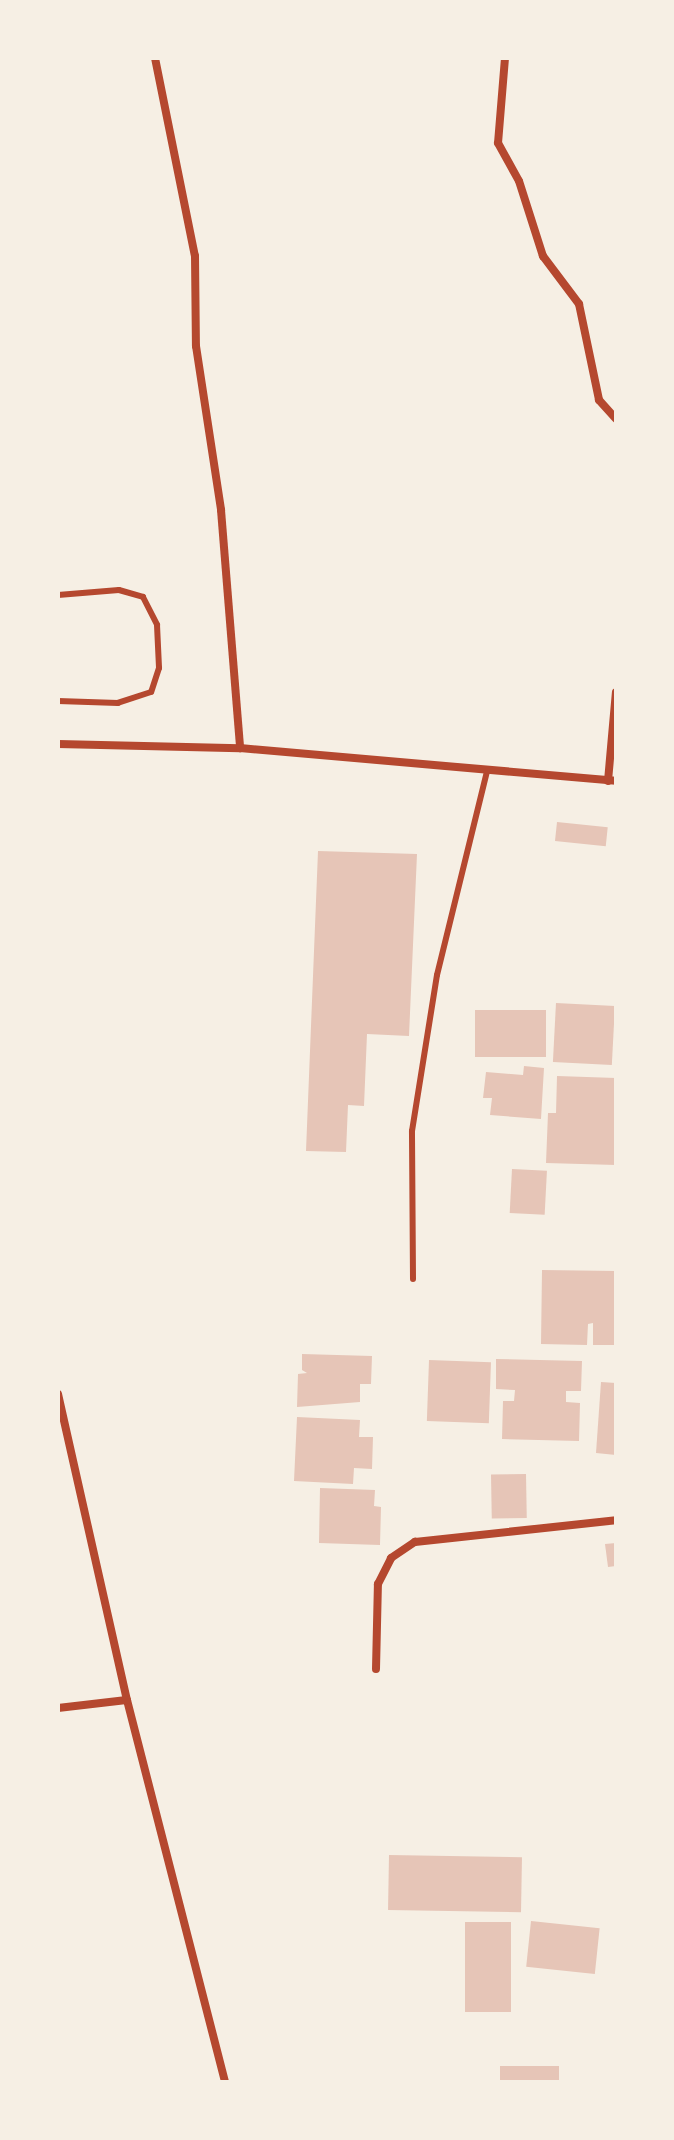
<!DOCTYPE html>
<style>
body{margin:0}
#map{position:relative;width:674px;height:2140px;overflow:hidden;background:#f6efe4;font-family:Roboto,sans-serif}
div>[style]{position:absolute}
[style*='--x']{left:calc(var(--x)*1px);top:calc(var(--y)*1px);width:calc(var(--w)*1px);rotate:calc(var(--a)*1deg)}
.building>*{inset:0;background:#e6c5b7;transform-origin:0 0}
.service>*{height:6px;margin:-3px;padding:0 3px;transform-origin:3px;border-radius:3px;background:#b5482f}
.minor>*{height:8px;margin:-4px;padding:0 4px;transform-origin:4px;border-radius:4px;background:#b5482f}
span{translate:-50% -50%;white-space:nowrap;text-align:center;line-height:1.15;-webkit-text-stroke:7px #f6efe4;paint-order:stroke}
.frame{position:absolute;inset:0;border:60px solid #f6efe4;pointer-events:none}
</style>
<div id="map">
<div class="building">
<i style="left:557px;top:822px;width:51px;height:19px;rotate:6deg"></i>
<i style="clip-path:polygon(318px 851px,417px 854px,409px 1036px,367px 1034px,364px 1106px,348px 1105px,346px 1152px,306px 1151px)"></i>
<i style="left:556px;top:1003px;width:59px;height:59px;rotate:3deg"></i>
<i style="left:546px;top:1010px;width:47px;height:71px;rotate:90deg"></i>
<i style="clip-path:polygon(524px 1066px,544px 1068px,541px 1119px,490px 1115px,492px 1098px,483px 1098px,486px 1072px,523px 1075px)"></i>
<i style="clip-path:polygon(557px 1076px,616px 1078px,616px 1165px,546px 1163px,548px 1113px,556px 1113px)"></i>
<i style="left:512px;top:1169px;width:35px;height:44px;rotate:3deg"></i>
<i style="clip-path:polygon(542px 1270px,616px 1271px,616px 1345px,593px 1345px,593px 1323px,588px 1324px,587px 1345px,541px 1344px)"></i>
<i style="clip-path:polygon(302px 1354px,372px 1356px,371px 1384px,360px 1384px,360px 1402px,297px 1407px,298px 1374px,307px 1373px,302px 1370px)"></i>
<i style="clip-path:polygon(496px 1359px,582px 1361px,581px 1391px,566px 1391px,566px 1402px,580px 1403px,579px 1441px,502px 1439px,503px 1401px,514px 1401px,515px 1390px,496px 1389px)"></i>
<i style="left:429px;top:1360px;width:62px;height:61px;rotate:2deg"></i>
<i style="clip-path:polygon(601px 1382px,616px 1383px,616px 1455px,596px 1453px)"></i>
<i style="clip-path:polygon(297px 1417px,360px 1420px,359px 1437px,373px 1437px,372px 1469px,354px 1468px,353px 1484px,294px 1481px)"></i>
<i style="left:526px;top:1474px;width:44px;height:35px;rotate:89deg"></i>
<i style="clip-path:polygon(320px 1488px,375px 1490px,374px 1506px,381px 1507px,380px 1545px,319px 1543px)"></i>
<i style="clip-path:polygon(616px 1543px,616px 1566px,608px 1567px,605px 1544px)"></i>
<i style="left:389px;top:1855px;width:133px;height:55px;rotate:1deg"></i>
<i style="left:531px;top:1921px;width:69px;height:46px;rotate:6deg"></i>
<i style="left:465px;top:1922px;width:46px;height:90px"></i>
<i style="left:559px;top:2066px;width:16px;height:59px;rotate:90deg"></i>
</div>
<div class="service">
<i style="--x:58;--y:595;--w:61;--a:-4.7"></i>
<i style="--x:119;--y:590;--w:25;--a:16"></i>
<i style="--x:143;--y:597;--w:31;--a:63"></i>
<i style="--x:157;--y:625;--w:43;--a:87.3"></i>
<i style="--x:159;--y:668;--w:25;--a:108"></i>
<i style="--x:151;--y:692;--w:35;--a:162"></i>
<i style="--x:118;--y:703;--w:60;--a:-178.1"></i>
<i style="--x:413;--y:1279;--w:148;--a:-90.4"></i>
<i style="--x:412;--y:1131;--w:158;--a:-80.9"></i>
<i style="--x:437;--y:975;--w:210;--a:-76.2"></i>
</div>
<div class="minor">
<i style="--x:155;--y:58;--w:202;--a:78.6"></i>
<i style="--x:195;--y:256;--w:90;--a:89.4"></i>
<i style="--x:196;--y:346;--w:166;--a:81.3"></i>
<i style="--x:221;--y:510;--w:239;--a:85.4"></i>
<i style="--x:505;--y:58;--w:85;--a:94.7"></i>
<i style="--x:498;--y:143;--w:43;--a:61.1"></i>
<i style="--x:519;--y:181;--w:79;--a:72.3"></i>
<i style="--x:543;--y:256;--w:60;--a:53.1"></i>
<i style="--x:579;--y:304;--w:98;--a:78.2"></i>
<i style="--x:599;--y:400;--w:25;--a:48"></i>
<i style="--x:58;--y:744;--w:182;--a:1.3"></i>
<i style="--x:240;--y:748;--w:377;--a:5"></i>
<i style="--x:608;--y:781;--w:89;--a:-84.9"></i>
<i style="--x:58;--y:1394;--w:314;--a:77.3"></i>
<i style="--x:127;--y:1700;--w:394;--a:75.6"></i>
<i style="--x:376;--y:1669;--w:85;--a:-88.7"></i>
<i style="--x:378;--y:1584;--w:29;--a:-63"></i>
<i style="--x:391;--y:1558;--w:29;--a:-34"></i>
<i style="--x:415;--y:1542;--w:202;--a:-6.2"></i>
<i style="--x:58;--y:1708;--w:69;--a:-6.6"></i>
</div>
<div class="frame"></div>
</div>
